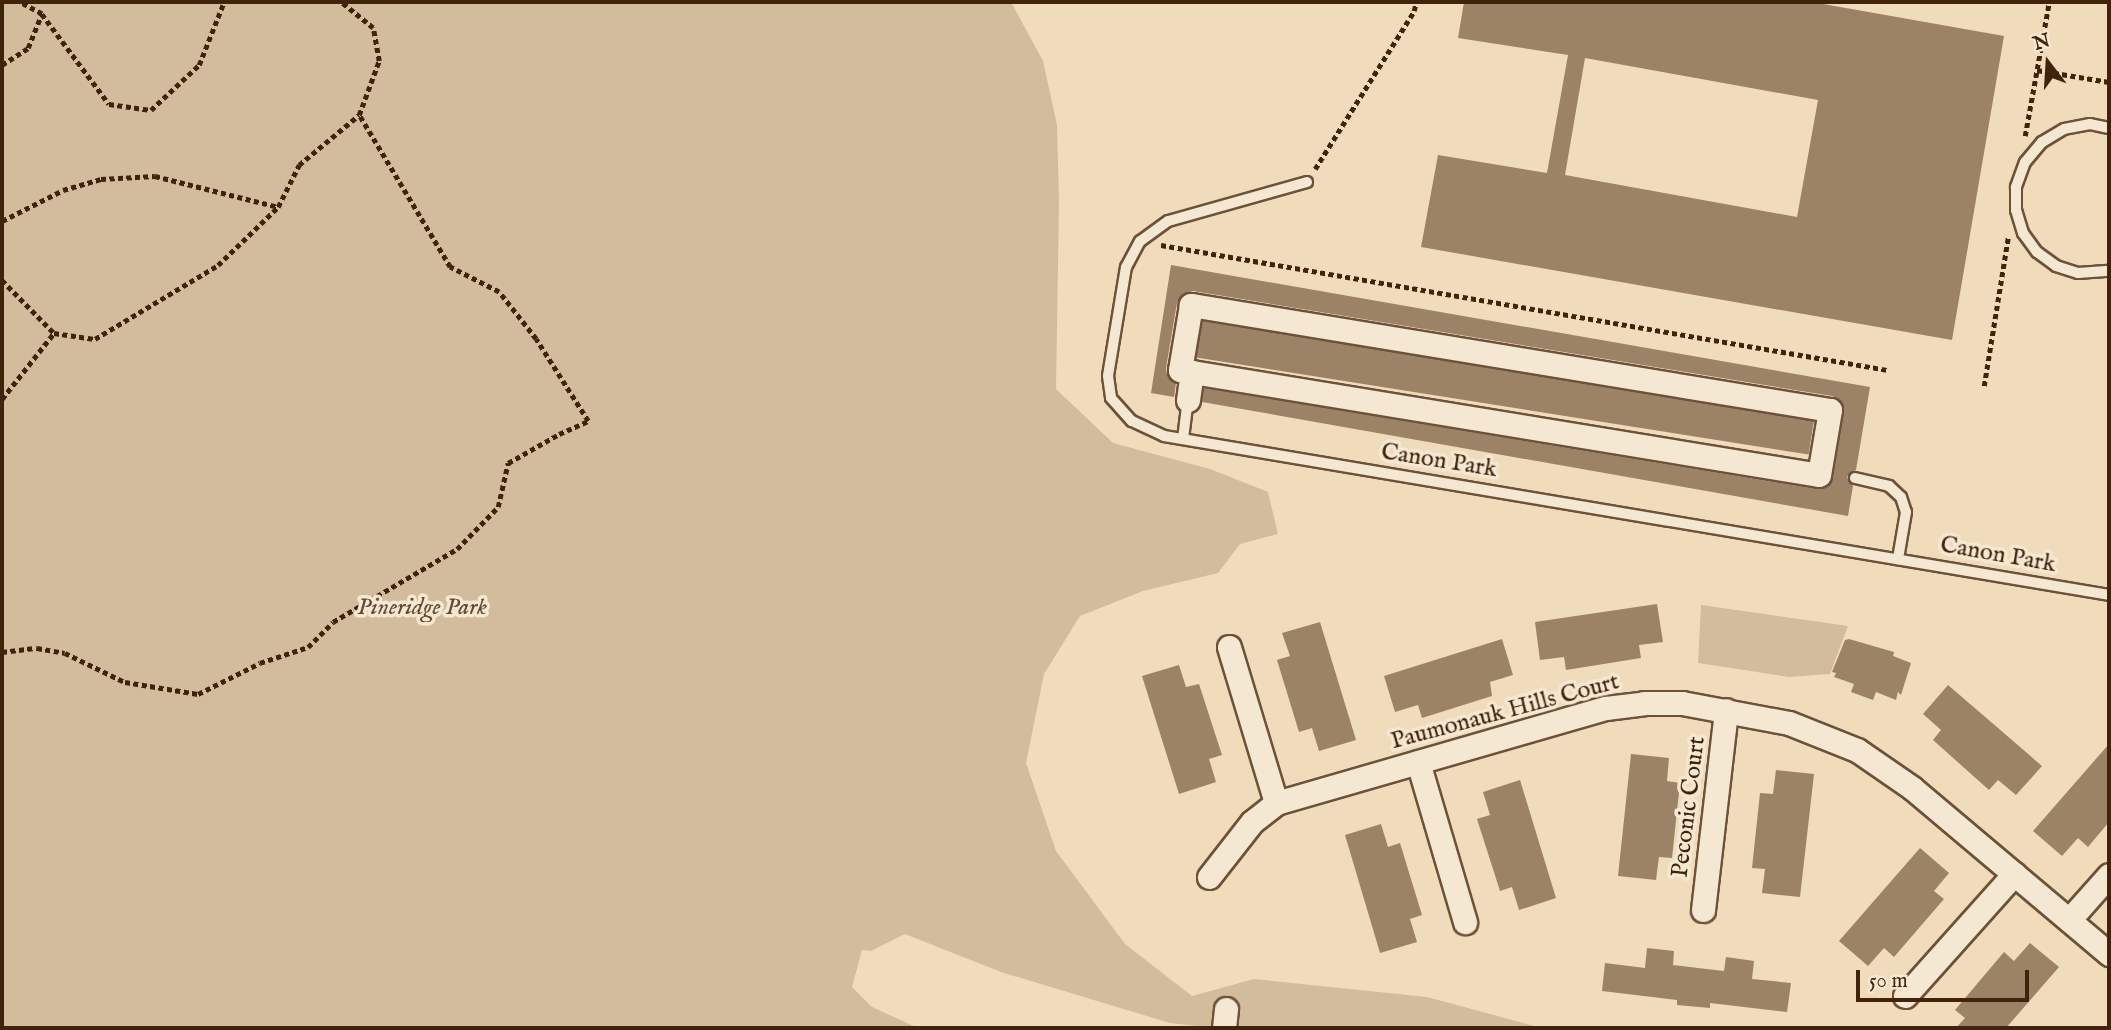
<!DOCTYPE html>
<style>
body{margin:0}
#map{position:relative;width:2111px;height:1030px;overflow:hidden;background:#f0dbba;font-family:"IM FELL English",serif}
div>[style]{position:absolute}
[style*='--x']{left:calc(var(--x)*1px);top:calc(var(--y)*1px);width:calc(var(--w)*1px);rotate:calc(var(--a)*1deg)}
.green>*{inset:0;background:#d2bc9c}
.building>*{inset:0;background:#9c8366;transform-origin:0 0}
.path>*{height:4.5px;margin-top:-2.25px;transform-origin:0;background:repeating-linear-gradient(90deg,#41230c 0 5px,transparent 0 8.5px)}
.roads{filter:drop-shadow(2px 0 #6d5138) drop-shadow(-2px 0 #6d5138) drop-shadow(0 2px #6d5138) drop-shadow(0 -2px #6d5138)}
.service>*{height:10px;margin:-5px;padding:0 5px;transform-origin:5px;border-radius:5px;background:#f5e8d2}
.minor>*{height:23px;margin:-11.5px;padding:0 11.5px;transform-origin:11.5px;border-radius:11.5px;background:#f5e8d2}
span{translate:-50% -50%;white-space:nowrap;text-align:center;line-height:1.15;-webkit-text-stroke:7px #f5e8d2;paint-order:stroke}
.street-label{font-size:24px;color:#41230c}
.park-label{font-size:24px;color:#654930;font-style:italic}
.frame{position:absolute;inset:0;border:4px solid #41230c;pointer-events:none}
.north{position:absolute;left:2013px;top:28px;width:70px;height:70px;-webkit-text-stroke:5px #f5e8d2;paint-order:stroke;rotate:343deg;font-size:19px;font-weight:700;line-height:28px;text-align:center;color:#41230c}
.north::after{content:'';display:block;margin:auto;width:24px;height:32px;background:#41230c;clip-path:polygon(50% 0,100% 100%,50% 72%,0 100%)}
.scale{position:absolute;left:1856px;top:970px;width:173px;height:32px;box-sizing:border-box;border:4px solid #41230c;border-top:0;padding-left:9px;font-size:21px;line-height:24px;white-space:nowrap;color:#41230c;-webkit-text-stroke:5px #f5e8d2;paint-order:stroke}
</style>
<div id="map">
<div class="green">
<i style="clip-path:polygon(2px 2px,1011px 2px,1043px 61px,1057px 125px,1059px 202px,1056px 389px,1113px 443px,1210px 469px,1268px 492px,1278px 534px,1240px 544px,1218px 573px,1143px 591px,1080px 616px,1044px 674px,1026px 763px,1056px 851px,1125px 944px,1192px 996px,1254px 979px,1427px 997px,1542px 1028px,1215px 1028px,1170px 1023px,1001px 972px,905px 934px,871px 951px,862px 950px,852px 987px,872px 1007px,918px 1028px,2px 1028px)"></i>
<i style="clip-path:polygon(1701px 605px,1848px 626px,1830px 674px,1789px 677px,1698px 663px)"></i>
</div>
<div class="building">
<i style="clip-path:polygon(evenodd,1464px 2px,1812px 2px,2004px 36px,1952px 340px,1421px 247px,1438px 155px,1547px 173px,1568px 55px,1458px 38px,1464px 2px,1585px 58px,1818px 100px,1797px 217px,1565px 175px,1585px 58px)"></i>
<i style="clip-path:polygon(1171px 265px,1870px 387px,1856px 470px,1847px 477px,1853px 486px,1848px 516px,1202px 402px,1204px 388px,1817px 489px,1825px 488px,1833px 478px,1844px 412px,1839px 400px,1832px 396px,1193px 291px,1181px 296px,1177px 303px,1166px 368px,1167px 375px,1176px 383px,1174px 397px,1151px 393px)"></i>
<i style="left:1202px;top:321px;width:620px;height:37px;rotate:9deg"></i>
<i style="clip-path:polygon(1657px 604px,1663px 642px,1639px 645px,1641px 658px,1566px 670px,1564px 657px,1540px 660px,1535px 622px)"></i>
<i style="clip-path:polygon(1320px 622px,1356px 740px,1319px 751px,1312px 728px,1299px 732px,1277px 660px,1290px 656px,1282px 633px)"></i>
<i style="clip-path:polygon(1502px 639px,1513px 675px,1490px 682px,1492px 696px,1422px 718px,1418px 705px,1395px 712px,1384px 676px)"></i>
<i style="clip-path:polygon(1849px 639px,1894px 652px,1893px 656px,1911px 663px,1901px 695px,1898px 692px,1896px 700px,1876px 692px,1873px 700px,1851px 692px,1854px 684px,1834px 677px,1836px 673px,1832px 672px,1845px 640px)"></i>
<i style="clip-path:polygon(1179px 665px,1186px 687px,1199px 684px,1222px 755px,1209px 759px,1216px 782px,1179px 794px,1142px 676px)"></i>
<i style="clip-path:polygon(1948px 685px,2042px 766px,2016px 795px,1998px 780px,1989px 790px,1933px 740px,1941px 730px,1923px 714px)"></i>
<i style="clip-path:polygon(2109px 744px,2109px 822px,2088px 847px,2078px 838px,2062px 856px,2033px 831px)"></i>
<i style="clip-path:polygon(1631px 754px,1669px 758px,1667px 781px,1680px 783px,1672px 858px,1659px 857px,1656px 880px,1618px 876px)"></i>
<i style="clip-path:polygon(1776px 770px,1814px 774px,1800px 897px,1762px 893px,1765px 869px,1752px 868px,1760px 793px,1773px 794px)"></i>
<i style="clip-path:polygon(1520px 780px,1556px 898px,1519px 910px,1512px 887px,1500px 891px,1477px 819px,1490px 815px,1483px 792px)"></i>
<i style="clip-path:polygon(1381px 824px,1388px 847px,1400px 843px,1422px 915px,1410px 919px,1417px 942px,1380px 953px,1345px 835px)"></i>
<i style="clip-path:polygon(1920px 848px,1949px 873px,1934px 891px,1944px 899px,1894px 957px,1884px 948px,1868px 966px,1839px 941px)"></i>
<i style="clip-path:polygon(2030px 943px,2059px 967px,2006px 1028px,1956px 1028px,1965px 1018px,1955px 1010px,2004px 952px,2014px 961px)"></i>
<i style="clip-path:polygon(1647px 948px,1674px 951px,1673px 965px,1698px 968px,1724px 971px,1726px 957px,1754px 961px,1752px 979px,1791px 983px,1787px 1012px,1710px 1003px,1710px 1008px,1677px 1005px,1677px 1000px,1602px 991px,1605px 963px,1645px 968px)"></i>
</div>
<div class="path">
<i style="--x:42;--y:14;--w:112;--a:53.3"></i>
<i style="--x:109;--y:104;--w:42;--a:8.1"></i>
<i style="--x:151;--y:110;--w:66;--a:-43.2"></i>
<i style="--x:199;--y:65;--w:68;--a:-68.4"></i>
<i style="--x:2;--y:65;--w:31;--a:-33"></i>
<i style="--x:28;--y:48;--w:37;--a:-68"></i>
<i style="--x:42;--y:14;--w:26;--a:-152"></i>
<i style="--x:2037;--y:70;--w:73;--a:9.5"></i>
<i style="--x:2025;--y:136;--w:136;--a:-79.8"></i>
<i style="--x:1315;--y:169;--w:186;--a:-57.9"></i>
<i style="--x:1414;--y:11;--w:9;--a:-77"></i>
<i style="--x:2;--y:221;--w:68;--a:-26.9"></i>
<i style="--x:63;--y:190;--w:40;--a:-16"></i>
<i style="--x:101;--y:179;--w:54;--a:-3.2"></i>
<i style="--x:155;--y:176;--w:127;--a:14.1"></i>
<i style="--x:1161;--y:245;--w:738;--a:9.76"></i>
<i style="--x:2;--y:280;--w:74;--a:45.5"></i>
<i style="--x:54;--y:333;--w:41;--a:8.3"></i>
<i style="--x:95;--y:339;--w:144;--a:-31"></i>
<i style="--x:218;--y:265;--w:83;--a:-44"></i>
<i style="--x:278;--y:207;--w:47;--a:-63.4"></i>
<i style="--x:299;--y:165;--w:78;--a:-39.8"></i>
<i style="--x:359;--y:115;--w:58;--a:-69.7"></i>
<i style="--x:379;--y:61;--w:34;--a:-100"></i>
<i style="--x:373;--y:28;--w:41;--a:-140.9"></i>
<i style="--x:1984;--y:386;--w:150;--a:-80.8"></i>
<i style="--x:2;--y:399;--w:84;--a:-51.8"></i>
<i style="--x:2;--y:652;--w:35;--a:-7"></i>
<i style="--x:37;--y:648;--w:28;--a:10"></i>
<i style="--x:65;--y:653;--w:67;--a:25.8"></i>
<i style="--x:125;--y:682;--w:74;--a:9.3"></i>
<i style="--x:198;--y:694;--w:69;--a:-26.6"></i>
<i style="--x:260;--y:663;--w:51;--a:-18.4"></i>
<i style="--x:308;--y:647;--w:35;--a:-45"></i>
<i style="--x:333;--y:622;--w:144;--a:-30.5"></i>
<i style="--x:457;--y:549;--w:59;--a:-45.7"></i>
<i style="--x:498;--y:507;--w:45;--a:-77.2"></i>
<i style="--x:508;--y:463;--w:59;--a:-29.6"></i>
<i style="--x:559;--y:434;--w:32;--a:-24"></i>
<i style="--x:588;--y:421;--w:97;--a:-122.4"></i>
<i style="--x:536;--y:339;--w:60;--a:-128.2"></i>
<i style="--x:499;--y:292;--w:55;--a:-153"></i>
<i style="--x:450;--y:267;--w:177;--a:-120.9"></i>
</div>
<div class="roads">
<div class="service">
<i style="--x:2109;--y:128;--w:19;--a:-168"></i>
<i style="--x:2090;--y:124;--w:26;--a:169"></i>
<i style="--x:2064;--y:129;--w:26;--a:149"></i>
<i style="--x:2042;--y:142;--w:26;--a:130"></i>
<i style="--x:2025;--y:162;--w:27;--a:110"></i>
<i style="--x:2016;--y:187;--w:23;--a:90"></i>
<i style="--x:2016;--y:210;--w:24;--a:73"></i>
<i style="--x:2023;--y:233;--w:24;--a:54"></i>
<i style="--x:2037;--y:252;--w:24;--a:36"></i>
<i style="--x:2056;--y:266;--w:23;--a:18"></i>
<i style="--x:2078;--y:273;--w:31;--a:-4"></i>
<i style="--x:1307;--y:182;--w:144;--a:164.3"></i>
<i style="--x:1168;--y:221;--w:34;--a:144"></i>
<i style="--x:1140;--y:241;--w:30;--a:118"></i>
<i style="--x:1126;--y:267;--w:110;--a:99.4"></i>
<i style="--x:1108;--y:376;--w:22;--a:82"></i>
<i style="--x:1111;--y:398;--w:31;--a:48"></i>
<i style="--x:1132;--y:421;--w:35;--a:25"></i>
<i style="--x:1164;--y:436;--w:958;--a:9.55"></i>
<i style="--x:1183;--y:439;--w:39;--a:-83"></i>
<i style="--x:1855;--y:478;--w:35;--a:13"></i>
<i style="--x:1889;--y:486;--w:16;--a:43"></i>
<i style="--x:1901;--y:497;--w:16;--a:72"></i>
<i style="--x:1906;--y:512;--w:48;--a:99.7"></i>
</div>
<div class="minor">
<i style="--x:1188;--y:400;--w:28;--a:-82"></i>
<i style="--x:1192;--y:372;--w:635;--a:9.33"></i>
<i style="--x:1819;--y:475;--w:66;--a:-80.4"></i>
<i style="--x:1830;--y:410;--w:648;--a:-170.67"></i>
<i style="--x:1191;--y:305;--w:66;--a:99.6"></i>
<i style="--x:1180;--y:370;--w:12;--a:9"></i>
<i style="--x:1229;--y:647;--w:163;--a:73.2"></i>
<i style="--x:1418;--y:762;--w:167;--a:73.6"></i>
<i style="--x:1209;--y:877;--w:70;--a:-52"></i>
<i style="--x:1252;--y:822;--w:31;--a:-38"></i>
<i style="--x:1276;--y:803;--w:343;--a:-16.1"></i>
<i style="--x:1606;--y:708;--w:38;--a:-7"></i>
<i style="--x:1644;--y:703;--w:38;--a:0"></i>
<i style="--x:1682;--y:703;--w:109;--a:10.6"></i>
<i style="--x:1789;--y:723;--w:73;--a:21.7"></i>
<i style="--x:1857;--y:750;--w:67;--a:34.6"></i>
<i style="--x:1912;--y:788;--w:258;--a:40.1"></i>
<i style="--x:1703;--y:910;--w:201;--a:-83.4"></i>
<i style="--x:2069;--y:920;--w:60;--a:-48.4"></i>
<i style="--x:1905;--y:996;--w:164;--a:-48.2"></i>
<i style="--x:1224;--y:1028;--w:19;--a:-84"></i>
</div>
</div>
<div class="street-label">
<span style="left:1439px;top:461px;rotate:9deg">Canon Park</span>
<span style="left:1998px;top:555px;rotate:10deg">Canon Park</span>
<span style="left:1505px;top:712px;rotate:-15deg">Paumonauk Hills Court</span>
<span style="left:1689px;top:807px;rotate:-83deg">Peconic Court</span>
</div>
<div class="park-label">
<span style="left:422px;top:608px">Pineridge Park</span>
</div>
<div class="frame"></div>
<div class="north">N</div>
<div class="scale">50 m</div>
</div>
